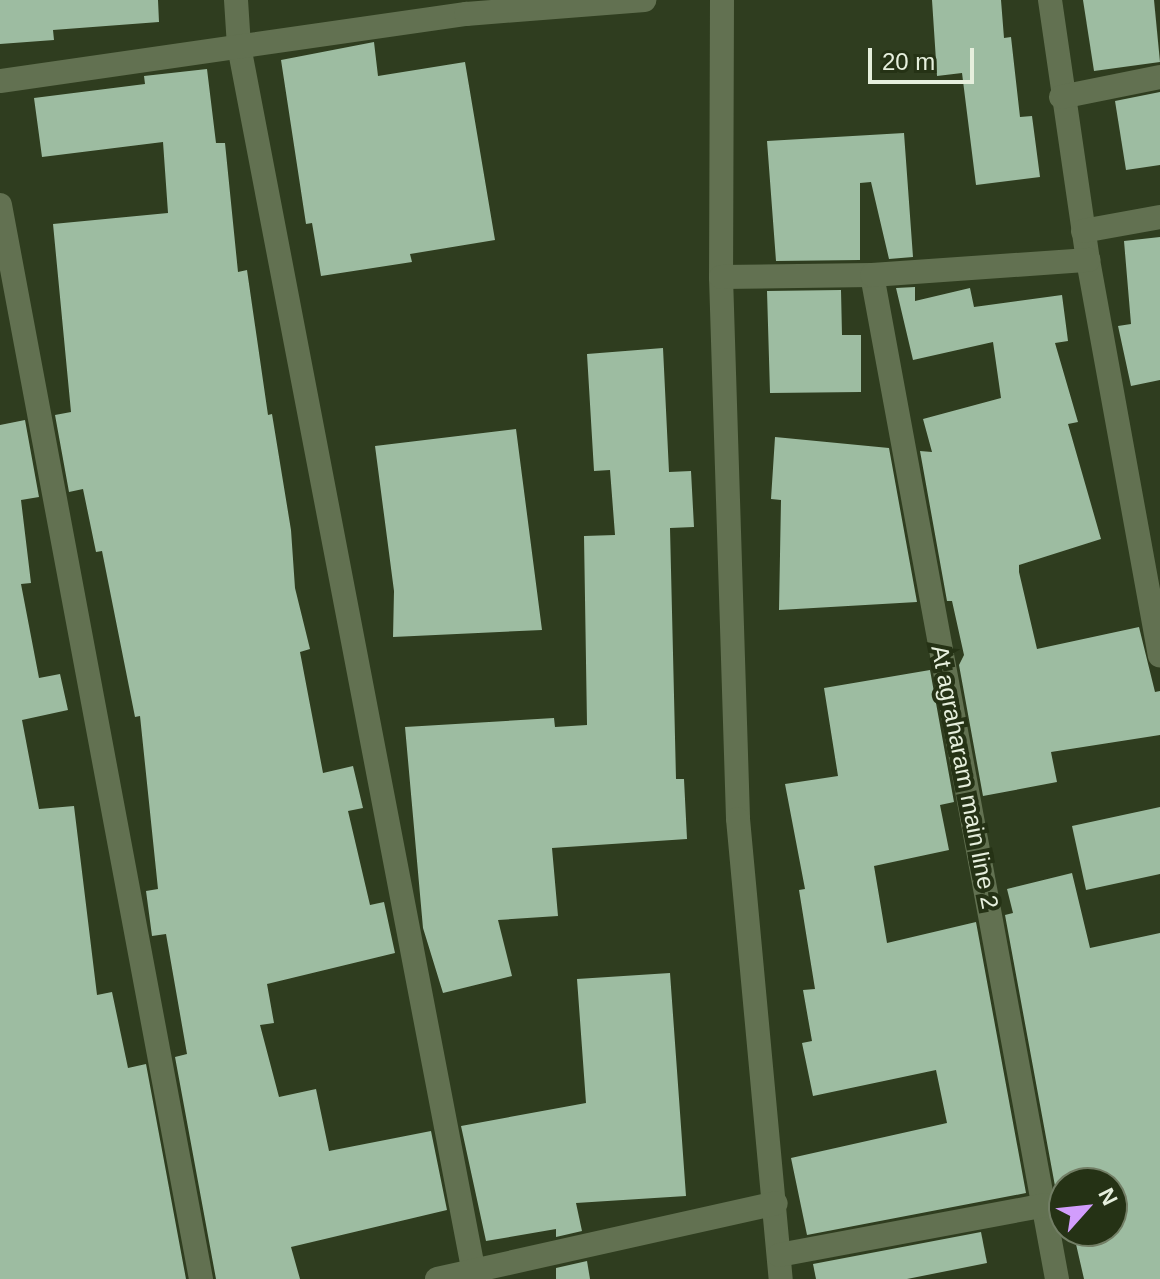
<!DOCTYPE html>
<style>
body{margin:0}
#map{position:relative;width:1160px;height:1279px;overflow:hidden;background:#2f3d1f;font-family:Helvetica,sans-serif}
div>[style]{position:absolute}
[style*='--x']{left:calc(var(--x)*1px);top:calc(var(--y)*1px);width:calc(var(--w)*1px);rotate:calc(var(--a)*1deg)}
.building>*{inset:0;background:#9dbca1}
.minor>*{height:24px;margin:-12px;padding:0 12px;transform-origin:12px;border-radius:12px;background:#627151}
span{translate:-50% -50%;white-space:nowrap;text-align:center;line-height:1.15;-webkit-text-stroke:8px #253215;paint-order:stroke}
.street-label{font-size:24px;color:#e6efdd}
.north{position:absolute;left:1048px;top:1167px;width:80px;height:80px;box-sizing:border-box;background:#253215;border:2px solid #727e65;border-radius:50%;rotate:63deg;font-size:22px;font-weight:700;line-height:32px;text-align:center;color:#e6efdd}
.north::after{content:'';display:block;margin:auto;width:28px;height:36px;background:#d29dfd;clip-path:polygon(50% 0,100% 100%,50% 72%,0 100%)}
.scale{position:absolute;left:868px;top:48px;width:106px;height:36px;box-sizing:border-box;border:4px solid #e6efdd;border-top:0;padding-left:10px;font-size:24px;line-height:28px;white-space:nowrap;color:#e6efdd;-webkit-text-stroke:6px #253215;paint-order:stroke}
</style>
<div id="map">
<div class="building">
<i style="clip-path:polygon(0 0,158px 0,159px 22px,53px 30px,54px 40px,0 44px)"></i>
<i style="clip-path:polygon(932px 0,1001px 0,1004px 38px,1011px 37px,1020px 117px,1032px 116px,1040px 177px,976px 185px,962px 73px,937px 76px)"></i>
<i style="clip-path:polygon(1083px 0,1154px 0,1160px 62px,1094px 71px)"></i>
<i style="clip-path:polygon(374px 42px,378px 76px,465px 62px,495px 240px,410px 254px,412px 262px,321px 276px,312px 223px,306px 224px,281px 60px)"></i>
<i style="clip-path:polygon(207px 69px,216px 143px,225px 143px,238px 272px,247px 270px,268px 415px,272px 414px,291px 530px,295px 588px,310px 649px,300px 652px,323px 773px,353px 766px,363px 808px,348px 811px,370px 905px,384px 902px,395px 953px,267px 984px,274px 1023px,260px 1025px,279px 1097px,316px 1089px,329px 1151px,431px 1131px,447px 1210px,291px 1247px,300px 1279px,216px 1279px,175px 1057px,187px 1054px,166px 934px,152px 936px,146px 891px,158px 889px,140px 716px,135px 717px,102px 551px,96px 552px,83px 489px,69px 492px,55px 415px,71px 412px,53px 224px,168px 213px,163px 142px,42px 157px,34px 98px,145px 84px,144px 76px)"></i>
<i style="clip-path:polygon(1160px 92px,1160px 165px,1126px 170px,1115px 101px)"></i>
<i style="clip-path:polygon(904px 133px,913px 257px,889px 259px,871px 182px,860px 183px,860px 260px,776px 261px,767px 141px)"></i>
<i style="clip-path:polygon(1160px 237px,1160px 380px,1131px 386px,1118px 326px,1131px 324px,1124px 241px)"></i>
<i style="clip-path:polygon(915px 287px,915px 301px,970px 288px,974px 307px,1062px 295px,1068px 341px,1055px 343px,1078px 422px,1068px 424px,1101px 539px,1019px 565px,1019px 572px,1037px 649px,1139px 627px,1155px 692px,1160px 691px,1160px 735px,1051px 752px,1057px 782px,983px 796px,959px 665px,964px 655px,952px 601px,947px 601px,920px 451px,932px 452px,923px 419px,1001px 398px,993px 342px,913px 360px,896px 288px)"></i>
<i style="clip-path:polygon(841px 290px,842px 335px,861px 335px,861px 392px,770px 393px,767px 291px)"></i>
<i style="clip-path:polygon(663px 348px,669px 472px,691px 471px,694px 527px,670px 528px,676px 779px,684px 779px,687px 839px,552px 848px,558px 916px,498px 920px,512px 976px,443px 993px,423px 928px,405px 727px,554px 718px,555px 727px,587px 725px,584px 536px,615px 535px,610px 470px,594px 471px,587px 354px)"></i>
<i style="clip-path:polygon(25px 420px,39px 497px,21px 500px,31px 583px,21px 584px,39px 678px,60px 674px,68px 710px,22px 720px,39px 809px,74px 806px,97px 995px,112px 992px,128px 1068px,146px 1064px,186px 1279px,0 1279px,0 425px)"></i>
<i style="clip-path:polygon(516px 429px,542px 630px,393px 637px,394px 591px,375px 446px)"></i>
<i style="clip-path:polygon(775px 437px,889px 448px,917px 602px,779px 610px,781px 500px,771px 499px)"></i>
<i style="clip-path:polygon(930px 670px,954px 802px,940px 805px,949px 850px,874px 866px,887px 943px,976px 922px,1026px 1193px,807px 1235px,791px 1158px,947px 1123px,936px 1070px,813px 1096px,802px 1043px,812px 1041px,803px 990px,815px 989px,799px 890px,805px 889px,785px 784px,838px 776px,824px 688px)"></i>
<i style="clip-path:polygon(1160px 807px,1160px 874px,1086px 890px,1072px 826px)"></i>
<i style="clip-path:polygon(1072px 873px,1090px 948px,1160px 933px,1160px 1279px,1084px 1279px,1073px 1231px,1112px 1231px,1112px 1183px,1064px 1183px,1064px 1190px,1063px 1184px,1055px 1186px,1005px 915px,1013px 913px,1007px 889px)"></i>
<i style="clip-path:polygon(670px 973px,686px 1196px,576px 1203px,582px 1231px,556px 1237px,556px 1229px,486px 1241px,461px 1126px,586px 1103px,577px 979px)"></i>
<i style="clip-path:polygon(981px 1232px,987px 1263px,907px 1279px,816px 1279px,813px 1264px)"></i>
<i style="clip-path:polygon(587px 1261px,590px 1279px,556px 1279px,556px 1268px)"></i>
</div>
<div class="minor">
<i style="--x:236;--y:0;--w:46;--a:86.3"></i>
<i style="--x:239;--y:46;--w:1255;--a:79.16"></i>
<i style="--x:722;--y:0;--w:277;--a:90.2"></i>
<i style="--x:721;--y:277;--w:542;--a:88.2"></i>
<i style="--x:738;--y:819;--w:462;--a:84.7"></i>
<i style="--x:1050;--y:0;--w:263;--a:81.7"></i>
<i style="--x:1088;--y:260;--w:402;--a:79.7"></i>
<i style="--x:0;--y:81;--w:471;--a:-8.2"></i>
<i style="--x:466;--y:14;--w:179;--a:-4.5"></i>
<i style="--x:1061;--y:97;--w:101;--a:-11.4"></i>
<i style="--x:0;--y:205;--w:1093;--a:79.4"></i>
<i style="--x:1083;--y:231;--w:78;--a:-10.3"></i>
<i style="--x:872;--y:275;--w:1021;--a:79.56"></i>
<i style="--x:721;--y:277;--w:151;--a:-0.8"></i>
<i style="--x:872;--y:275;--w:217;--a:-4"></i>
<i style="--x:779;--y:1255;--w:271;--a:-10.6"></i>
<i style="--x:437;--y:1279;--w:347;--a:-12.6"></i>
</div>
<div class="street-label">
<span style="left:965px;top:777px;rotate:79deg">At agraharam main line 2</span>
</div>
<div class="north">N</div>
<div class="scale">20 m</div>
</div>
